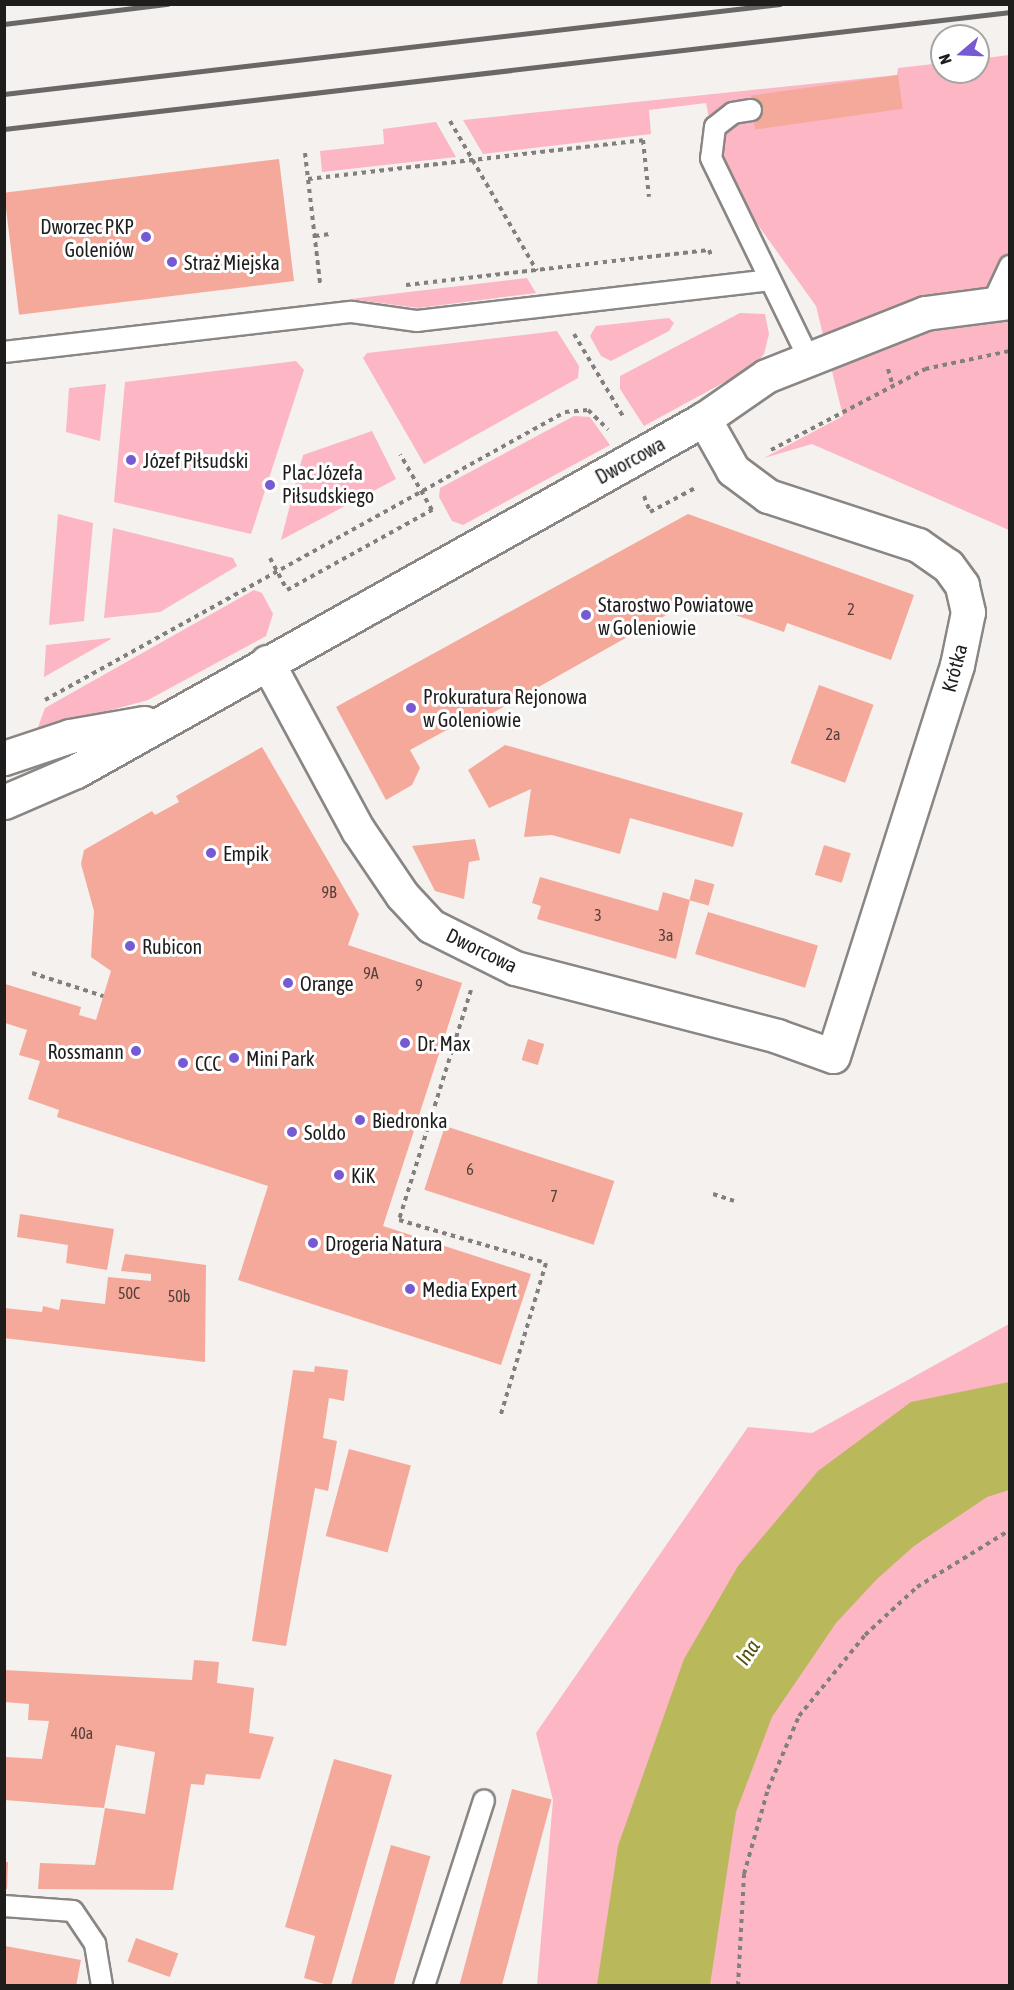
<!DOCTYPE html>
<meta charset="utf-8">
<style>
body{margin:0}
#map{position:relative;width:1014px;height:1990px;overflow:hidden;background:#f5f1ef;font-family:"Asap Condensed",sans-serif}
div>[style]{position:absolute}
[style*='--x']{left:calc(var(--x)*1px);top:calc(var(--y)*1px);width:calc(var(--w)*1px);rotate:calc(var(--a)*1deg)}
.green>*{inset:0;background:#fcb6c4}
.water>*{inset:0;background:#b9b85b}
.building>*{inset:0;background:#f5a99a;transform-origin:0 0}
.path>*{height:4px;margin-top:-2px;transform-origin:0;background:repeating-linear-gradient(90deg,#82807e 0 4.5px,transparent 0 9px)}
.roads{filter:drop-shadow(2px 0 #898684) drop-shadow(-2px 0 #898684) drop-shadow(0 2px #898684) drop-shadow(0 -2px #898684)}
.lane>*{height:20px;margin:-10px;padding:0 10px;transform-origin:10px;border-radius:10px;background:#fff}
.street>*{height:33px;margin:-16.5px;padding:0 16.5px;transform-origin:16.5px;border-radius:16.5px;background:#fff}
.secondary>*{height:33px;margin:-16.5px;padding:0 16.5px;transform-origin:16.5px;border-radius:16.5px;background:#fff}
.rail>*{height:4.5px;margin:-2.25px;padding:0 2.25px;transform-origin:2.25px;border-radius:2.25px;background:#6a6867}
.dots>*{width:16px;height:16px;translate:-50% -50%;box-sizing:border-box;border:3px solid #fff;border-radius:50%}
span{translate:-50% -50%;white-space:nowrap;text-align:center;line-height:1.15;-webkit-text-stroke:6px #fff;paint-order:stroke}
.number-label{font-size:16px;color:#54403c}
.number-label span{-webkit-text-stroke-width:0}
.poi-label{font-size:20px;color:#1e1d1c}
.right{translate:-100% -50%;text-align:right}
.left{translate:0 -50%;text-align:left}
.street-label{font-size:20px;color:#1e1d1c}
.water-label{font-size:21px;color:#525107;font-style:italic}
.frame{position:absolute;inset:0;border:6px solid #1e1d1c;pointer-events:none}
.north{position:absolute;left:930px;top:24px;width:60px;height:60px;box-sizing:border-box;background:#fff;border:2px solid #a5a5a4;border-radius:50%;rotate:251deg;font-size:16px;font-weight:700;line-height:24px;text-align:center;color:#1e1d1c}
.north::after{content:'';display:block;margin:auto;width:21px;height:27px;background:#755ad4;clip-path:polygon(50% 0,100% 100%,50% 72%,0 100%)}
</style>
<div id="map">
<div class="green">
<i style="clip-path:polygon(1009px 55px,1009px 530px,812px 444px,764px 458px,843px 416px,816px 306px,720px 172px,706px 103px,649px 110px,651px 134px,483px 154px,463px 120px,897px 75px,898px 68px,942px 63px,942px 72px,978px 72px,978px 59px)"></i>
<i style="clip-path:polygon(436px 122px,456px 157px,322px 172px,320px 151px,384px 144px,383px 129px)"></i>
<i style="clip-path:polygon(527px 278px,536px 293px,418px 308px,350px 299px)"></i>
<i style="clip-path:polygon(740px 313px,765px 314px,769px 334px,764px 354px,754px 366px,644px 426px,620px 389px,620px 376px)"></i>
<i style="clip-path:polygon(669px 318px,674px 323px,669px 331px,611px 361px,601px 356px,590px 336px,596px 326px)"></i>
<i style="clip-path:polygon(557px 331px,579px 366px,578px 378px,424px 464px,363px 358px,367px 353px)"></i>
<i style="clip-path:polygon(296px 361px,304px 370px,251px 534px,114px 502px,125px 382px)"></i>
<i style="clip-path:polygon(106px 384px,100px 441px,66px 432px,69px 388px)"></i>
<i style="clip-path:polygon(574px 416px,590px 417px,610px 445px,463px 525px,452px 521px,439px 497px,440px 488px)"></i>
<i style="clip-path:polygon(372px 431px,396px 479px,281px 540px,303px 455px)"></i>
<i style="clip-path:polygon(58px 514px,93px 523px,84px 621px,49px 625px)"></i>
<i style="clip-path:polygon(113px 528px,233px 558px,237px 566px,160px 612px,104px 618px)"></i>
<i style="clip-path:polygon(254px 590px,262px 593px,273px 614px,266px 636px,148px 700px,37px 730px,45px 708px)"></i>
<i style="clip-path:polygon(110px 638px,111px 639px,44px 677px,46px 645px)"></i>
<i style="clip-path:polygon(1009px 1324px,1009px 1985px,537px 1985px,553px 1800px,536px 1733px,748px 1427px,812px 1433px)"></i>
</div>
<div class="water">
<i style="clip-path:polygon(1009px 1382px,1009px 1490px,987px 1497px,914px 1546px,877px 1579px,836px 1623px,772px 1717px,736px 1812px,710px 1985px,597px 1985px,618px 1846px,684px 1659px,738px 1566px,818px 1471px,911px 1402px)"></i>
</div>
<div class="building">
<i style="left:898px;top:75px;width:34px;height:149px;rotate:82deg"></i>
<i style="left:279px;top:159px;width:123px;height:277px;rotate:83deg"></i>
<i style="clip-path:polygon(688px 514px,914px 595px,891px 660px,787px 623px,784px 632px,698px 602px,677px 609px,489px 715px,485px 709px,410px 750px,420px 768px,412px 785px,386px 800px,336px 707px)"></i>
<i style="left:819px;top:685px;width:58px;height:83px;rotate:20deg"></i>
<i style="clip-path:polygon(505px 745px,743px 813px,733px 847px,630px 818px,620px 854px,552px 835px,524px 837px,531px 789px,489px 808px,468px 770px)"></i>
<i style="clip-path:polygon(262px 747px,359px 914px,348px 945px,462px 983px,383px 1226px,531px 1274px,501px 1365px,238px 1280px,268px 1186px,57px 1117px,59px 1110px,28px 1099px,40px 1061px,19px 1055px,27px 1030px,5px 1023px,5px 984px,81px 1007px,79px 1015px,96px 1020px,111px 971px,91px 957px,94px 911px,81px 864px,84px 850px,152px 811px,155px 815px,179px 802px,176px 796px)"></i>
<i style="clip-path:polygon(475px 839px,480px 860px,469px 862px,464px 899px,435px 891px,412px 846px)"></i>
<i style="left:824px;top:845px;width:28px;height:31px;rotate:17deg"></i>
<i style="clip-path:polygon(540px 877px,658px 911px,663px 892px,690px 900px,676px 959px,537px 919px,541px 906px,532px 903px)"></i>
<i style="left:695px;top:879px;width:20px;height:22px;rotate:15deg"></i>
<i style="left:708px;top:912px;width:115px;height:44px;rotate:17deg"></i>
<i style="left:528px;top:1039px;width:17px;height:22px;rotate:17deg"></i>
<i style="left:445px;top:1126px;width:178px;height:67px;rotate:18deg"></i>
<i style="clip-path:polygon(20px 1214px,114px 1229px,107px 1270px,66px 1263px,68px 1245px,17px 1237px)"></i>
<i style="clip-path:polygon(125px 1254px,206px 1265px,205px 1362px,4px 1338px,4px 1308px,42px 1312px,43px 1306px,59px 1310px,61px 1299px,105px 1304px,108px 1277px,151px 1281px,151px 1274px,121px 1271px)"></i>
<i style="clip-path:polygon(315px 1366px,348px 1370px,344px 1401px,329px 1398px,323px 1438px,337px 1441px,328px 1491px,315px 1488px,286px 1646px,252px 1641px,293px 1370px,314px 1372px)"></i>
<i style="left:349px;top:1449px;width:64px;height:90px;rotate:15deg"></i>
<i style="clip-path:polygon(194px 1660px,219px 1662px,217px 1683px,254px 1688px,249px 1733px,274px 1737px,260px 1779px,206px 1774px,204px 1785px,191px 1784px,173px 1890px,38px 1889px,40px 1863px,95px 1865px,105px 1808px,145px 1814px,155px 1752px,116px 1745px,104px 1808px,5px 1800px,5px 1757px,42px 1759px,49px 1721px,28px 1720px,29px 1704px,4px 1702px,4px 1670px,192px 1680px)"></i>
<i style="clip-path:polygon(334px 1759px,392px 1775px,331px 1986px,304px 1978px,315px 1936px,285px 1927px)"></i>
<i style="left:512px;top:1789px;width:41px;height:205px;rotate:15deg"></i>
<i style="left:391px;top:1845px;width:41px;height:147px;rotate:16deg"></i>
<i style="clip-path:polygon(4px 1862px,8px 1862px,7px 1889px,4px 1889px)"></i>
<i style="left:136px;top:1938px;width:45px;height:25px;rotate:20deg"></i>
<i style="clip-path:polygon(5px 1946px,81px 1960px,76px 1986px,5px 1986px)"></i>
</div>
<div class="path">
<i style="--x:450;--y:121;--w:173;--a:59.9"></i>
<i style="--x:305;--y:153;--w:131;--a:83.4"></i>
<i style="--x:308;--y:179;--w:337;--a:-6.6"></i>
<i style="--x:643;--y:140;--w:57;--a:84"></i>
<i style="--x:315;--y:236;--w:15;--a:-8"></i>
<i style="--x:406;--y:285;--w:305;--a:-6.6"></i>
<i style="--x:709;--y:250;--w:5;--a:68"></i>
<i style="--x:574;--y:334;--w:98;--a:59.2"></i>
<i style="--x:888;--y:369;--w:18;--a:74"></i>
<i style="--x:771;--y:450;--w:174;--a:-27.7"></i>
<i style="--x:925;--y:369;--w:87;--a:-12"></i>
<i style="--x:644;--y:496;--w:17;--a:69"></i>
<i style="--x:650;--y:512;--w:53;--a:-28"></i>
<i style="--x:270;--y:558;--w:36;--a:62"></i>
<i style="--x:287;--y:590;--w:166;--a:-28.9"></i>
<i style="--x:432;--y:510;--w:64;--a:-119.7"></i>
<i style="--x:45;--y:700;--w:594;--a:-28.98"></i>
<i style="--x:565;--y:412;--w:23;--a:-5"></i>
<i style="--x:588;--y:410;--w:28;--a:44"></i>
<i style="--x:32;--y:973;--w:75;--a:17.9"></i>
<i style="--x:471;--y:990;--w:241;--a:107.4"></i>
<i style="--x:399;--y:1220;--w:153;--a:16.3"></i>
<i style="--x:546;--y:1263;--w:158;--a:106.6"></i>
<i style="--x:713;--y:1194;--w:22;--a:18"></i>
<i style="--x:738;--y:1986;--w:112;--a:-86.9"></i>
<i style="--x:744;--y:1874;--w:88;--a:-74.2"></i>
<i style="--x:768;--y:1789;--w:79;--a:-67"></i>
<i style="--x:799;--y:1716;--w:104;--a:-50.8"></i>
<i style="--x:865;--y:1635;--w:71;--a:-42.7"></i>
<i style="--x:917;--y:1587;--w:109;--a:-31.5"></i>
</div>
<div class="roads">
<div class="lane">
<i style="--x:751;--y:110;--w:18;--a:171"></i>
<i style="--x:733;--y:113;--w:23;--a:142"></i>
<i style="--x:715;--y:127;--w:31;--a:97"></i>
<i style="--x:711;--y:158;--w:224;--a:64"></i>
<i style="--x:993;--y:302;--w:40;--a:-65"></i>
<i style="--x:4;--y:352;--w:350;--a:-6.6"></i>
<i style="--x:352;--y:312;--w:66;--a:7.9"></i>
<i style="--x:417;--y:321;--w:355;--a:-6.6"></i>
<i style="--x:4;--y:1906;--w:69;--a:4.1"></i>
<i style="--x:73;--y:1911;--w:40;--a:56"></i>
<i style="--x:95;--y:1944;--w:43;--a:80.5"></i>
<i style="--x:424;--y:1986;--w:195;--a:-72.1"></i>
</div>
<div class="street">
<i style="--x:267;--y:662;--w:191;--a:61.6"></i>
<i style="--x:358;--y:830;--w:78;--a:55.9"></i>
<i style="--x:402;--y:895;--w:42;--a:46.9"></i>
<i style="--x:431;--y:926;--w:94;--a:26.6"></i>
<i style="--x:515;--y:968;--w:271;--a:14.5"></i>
<i style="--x:777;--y:1036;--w:59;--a:19.7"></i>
<i style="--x:833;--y:1056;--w:410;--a:-72.4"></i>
<i style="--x:957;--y:665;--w:54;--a:-78.3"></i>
<i style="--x:968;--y:612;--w:28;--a:-103"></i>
<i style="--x:962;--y:585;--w:24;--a:-126"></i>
<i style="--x:948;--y:566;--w:37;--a:-145"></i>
<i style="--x:918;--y:545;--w:158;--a:-161.9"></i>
<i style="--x:768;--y:496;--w:44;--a:-143.4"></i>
<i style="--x:733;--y:470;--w:59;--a:-119.6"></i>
</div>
<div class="secondary">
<i style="--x:4;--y:758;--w:70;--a:-18.4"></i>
<i style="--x:70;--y:736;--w:75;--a:-10"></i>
<i style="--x:4;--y:802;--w:78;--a:-23.3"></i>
<i style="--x:76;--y:771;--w:720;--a:-29.27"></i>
<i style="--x:704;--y:419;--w:75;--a:-34.7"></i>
<i style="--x:766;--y:376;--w:171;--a:-21.6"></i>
<i style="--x:925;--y:313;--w:86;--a:-7.4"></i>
</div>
</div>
<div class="rail">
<i style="--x:4;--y:24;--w:165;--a:-7"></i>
<i style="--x:4;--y:94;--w:781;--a:-6.62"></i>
<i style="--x:4;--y:129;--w:1013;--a:-6.63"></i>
</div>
<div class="dots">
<i style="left:146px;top:237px;background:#755ad4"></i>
<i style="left:172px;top:262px;background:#755ad4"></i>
<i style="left:131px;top:460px;background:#755ad4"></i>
<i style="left:270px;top:485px;background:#755ad4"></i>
<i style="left:586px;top:615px;background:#755ad4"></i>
<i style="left:411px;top:708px;background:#755ad4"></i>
<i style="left:211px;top:853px;background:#755ad4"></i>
<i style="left:130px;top:946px;background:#755ad4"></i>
<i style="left:288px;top:983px;background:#755ad4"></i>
<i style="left:405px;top:1043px;background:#755ad4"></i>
<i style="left:136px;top:1051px;background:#755ad4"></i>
<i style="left:234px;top:1058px;background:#755ad4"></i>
<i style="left:183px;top:1063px;background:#755ad4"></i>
<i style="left:360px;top:1120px;background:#755ad4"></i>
<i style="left:292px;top:1132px;background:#755ad4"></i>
<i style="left:339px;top:1175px;background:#755ad4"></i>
<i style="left:313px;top:1243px;background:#755ad4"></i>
<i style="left:410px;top:1289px;background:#755ad4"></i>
</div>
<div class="number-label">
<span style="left:851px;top:609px">2</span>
<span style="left:833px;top:734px">2a</span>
<span style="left:329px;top:892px">9B</span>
<span style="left:598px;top:915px">3</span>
<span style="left:666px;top:935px">3a</span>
<span style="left:371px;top:973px">9A</span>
<span style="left:419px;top:985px">9</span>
<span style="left:470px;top:1169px">6</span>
<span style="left:554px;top:1196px">7</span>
<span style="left:129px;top:1293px">50C</span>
<span style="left:179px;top:1296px">50b</span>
<span style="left:82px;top:1733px">40a</span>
</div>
<div class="poi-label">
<span class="right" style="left:134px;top:238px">Dworzec PKP<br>Goleniów</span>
<span class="left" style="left:184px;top:262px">Straż Miejska</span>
<span class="left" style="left:143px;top:460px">Józef Piłsudski</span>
<span class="left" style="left:282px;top:484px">Plac Józefa<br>Piłsudskiego</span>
<span class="left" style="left:598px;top:616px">Starostwo Powiatowe<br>w Goleniowie</span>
<span class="left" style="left:423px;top:708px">Prokuratura Rejonowa<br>w Goleniowie</span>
<span class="left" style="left:223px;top:853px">Empik</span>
<span class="left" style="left:142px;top:946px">Rubicon</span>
<span class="left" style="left:300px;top:983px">Orange</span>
<span class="left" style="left:417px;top:1043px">Dr. Max</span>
<span class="right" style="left:124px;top:1051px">Rossmann</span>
<span class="left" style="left:246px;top:1058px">Mini Park</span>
<span class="left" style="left:195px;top:1063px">CCC</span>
<span class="left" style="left:372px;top:1120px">Biedronka</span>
<span class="left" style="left:304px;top:1132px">Soldo</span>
<span class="left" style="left:351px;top:1175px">KiK</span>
<span class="left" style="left:325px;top:1243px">Drogeria Natura</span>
<span class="left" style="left:422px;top:1289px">Media Expert</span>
</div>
<div class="street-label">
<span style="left:630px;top:460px;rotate:-29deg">Dworcowa</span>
<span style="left:954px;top:668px;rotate:-75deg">Krótka</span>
<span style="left:482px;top:950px;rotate:26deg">Dworcowa</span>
</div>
<div class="water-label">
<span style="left:747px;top:1652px;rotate:-56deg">Ina</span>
</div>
<div class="frame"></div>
<div class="north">N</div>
</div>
